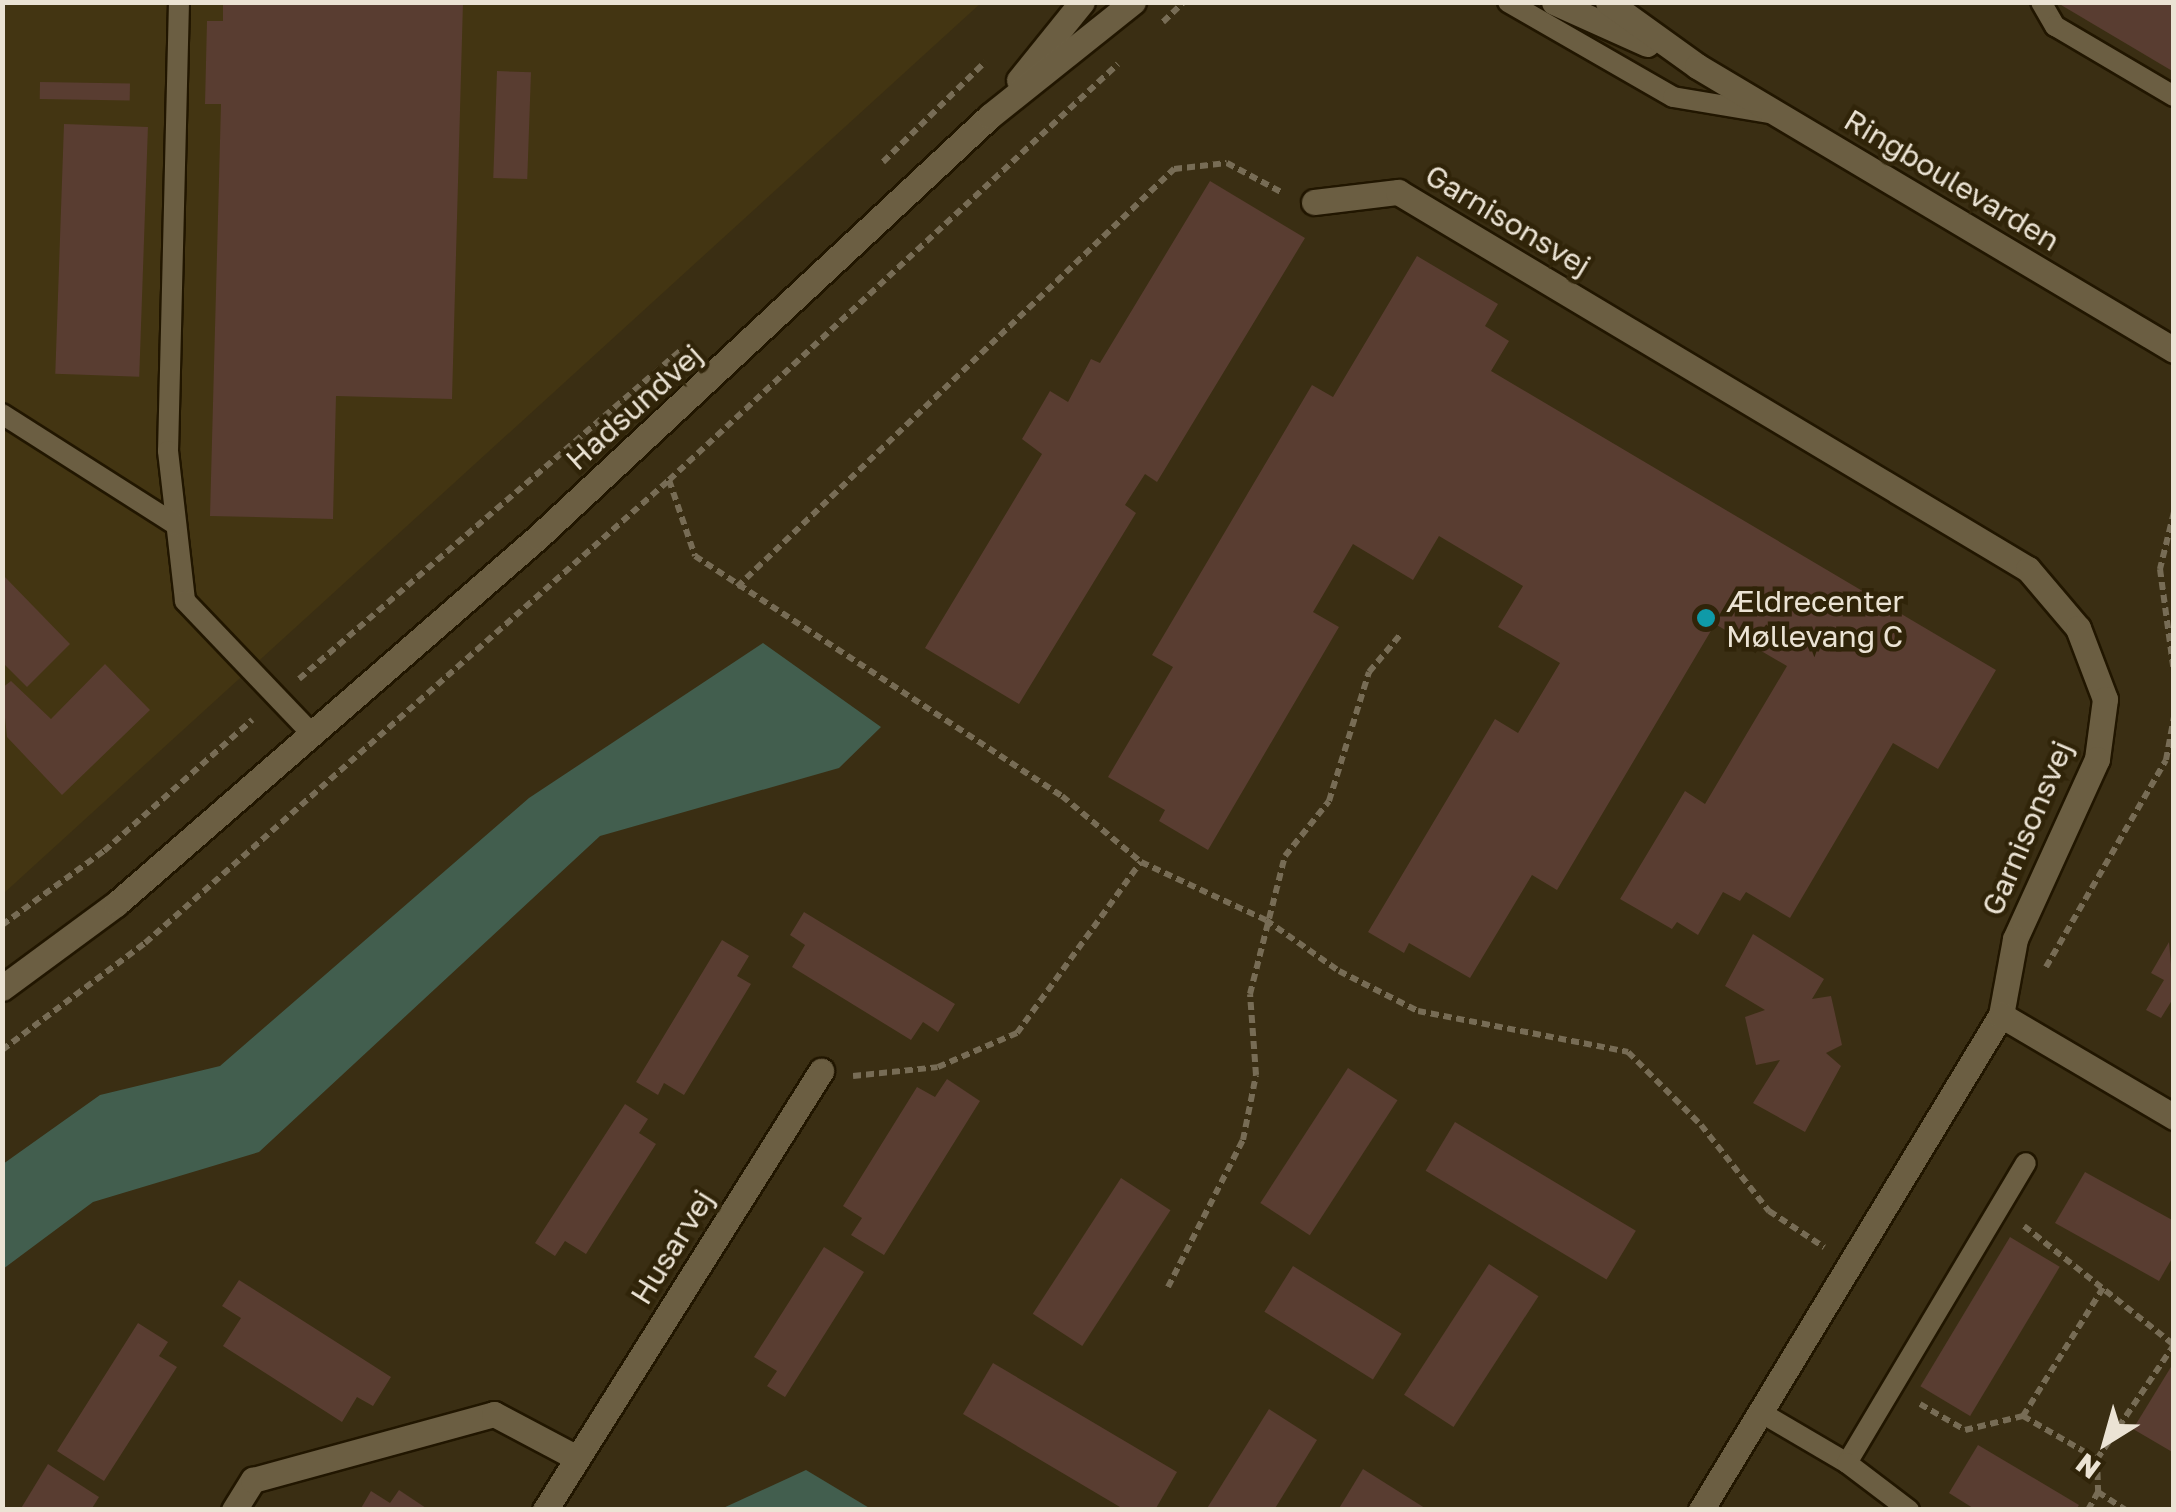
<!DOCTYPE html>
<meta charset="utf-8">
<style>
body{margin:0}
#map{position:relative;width:2176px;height:1512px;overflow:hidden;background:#3a2e13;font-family:"Golos Text",sans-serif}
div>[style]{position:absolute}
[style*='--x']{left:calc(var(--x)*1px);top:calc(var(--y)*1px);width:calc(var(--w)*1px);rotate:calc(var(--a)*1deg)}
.built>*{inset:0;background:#433512}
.green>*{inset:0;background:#425e4e}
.building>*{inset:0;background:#593d31;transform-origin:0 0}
.path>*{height:6px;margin-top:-3px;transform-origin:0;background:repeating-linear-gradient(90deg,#776c55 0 8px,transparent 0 13px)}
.roads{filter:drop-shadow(2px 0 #211600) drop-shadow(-2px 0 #211600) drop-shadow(0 2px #211600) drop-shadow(0 -2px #211600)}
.service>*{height:20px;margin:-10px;padding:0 10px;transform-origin:10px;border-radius:10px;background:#6b5e42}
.minor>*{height:25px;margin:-12.5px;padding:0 12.5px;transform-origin:12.5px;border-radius:12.5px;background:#6b5e42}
.secondary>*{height:25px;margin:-12.5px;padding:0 12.5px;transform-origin:12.5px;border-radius:12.5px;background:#6b5e42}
.dots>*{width:28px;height:28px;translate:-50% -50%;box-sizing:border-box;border:5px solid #302409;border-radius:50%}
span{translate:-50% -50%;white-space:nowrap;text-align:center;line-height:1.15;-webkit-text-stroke:9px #302409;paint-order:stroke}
.street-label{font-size:30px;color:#ebe3d4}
.poi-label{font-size:30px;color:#ebe3d4}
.left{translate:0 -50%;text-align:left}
.frame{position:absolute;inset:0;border:5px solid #ebe3d4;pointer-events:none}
.north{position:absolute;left:2056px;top:1392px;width:100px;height:100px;-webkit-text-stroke:8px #302409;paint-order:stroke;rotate:217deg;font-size:28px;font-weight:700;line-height:40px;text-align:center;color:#ebe3d4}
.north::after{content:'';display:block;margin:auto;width:35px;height:45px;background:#ebe3d4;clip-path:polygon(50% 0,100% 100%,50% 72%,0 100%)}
</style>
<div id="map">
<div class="built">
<i style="clip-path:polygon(3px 3px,981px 3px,3px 894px)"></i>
</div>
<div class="green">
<i style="clip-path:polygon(763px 643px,881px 727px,839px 768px,600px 836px,259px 1152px,93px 1202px,3px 1269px,3px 1164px,100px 1095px,220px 1066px,529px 798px)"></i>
<i style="clip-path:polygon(806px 1470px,871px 1509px,721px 1509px)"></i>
</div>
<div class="building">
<i style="clip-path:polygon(223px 2px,463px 2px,452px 399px,336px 396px,333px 519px,210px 516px,221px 104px,205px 104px,207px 21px,223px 21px)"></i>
<i style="clip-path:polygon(2056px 2px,2174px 2px,2174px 72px)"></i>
<i style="left:497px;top:71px;width:34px;height:107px;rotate:2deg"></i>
<i style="left:40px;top:82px;width:90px;height:17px;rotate:1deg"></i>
<i style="left:64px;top:124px;width:84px;height:250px;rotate:2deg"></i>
<i style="clip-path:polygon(1210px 181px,1305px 238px,1157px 482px,1145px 474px,1125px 505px,1136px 513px,1019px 704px,925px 648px,1042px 454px,1022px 439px,1050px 391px,1068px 402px,1091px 359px,1100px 363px)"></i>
<i style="clip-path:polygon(1417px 256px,1498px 304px,1485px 326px,1509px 341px,1491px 371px,1996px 670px,1938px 769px,1893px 743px,1790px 918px,1746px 892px,1740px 901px,1723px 892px,1698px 935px,1677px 922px,1672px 929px,1620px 899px,1685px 791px,1705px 804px,1787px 666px,1715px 624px,1557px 890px,1532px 875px,1470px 978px,1409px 943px,1404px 953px,1368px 932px,1495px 719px,1518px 733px,1560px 663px,1498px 627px,1523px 586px,1439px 536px,1413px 580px,1353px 544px,1313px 612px,1339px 627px,1208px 850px,1159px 821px,1165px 810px,1108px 777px,1173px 667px,1152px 655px,1312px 385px,1333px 397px)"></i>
<i style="clip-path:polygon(2px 574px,70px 644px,27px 687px,2px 662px)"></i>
<i style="clip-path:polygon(105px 664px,150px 710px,62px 795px,7px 737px,2px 688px,11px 681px,51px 719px)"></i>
<i style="clip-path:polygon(804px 912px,955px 1004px,938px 1032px,923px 1022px,911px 1040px,792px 967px,805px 945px,790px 935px)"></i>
<i style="clip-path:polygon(1753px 934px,1824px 979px,1812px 999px,1831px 996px,1842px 1045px,1826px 1053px,1841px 1066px,1805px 1132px,1753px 1103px,1780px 1060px,1756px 1065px,1745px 1017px,1765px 1010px,1725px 986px)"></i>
<i style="clip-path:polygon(722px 940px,749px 956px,737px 976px,751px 984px,684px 1095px,664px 1083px,658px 1095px,636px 1082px)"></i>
<i style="clip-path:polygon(2169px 942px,2174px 997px,2161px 1018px,2146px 1010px,2164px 980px,2151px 973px)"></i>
<i style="left:1348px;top:1068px;width:59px;height:161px;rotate:33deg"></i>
<i style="clip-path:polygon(947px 1079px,980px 1101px,884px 1255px,851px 1235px,862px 1218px,843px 1206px,917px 1087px,935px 1097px)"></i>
<i style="clip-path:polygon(625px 1104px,648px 1119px,639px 1133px,656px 1144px,586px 1254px,565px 1241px,555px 1256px,535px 1243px)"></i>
<i style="left:1455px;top:1122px;width:211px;height:57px;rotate:31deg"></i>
<i style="clip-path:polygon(2085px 1172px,2174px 1221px,2174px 1255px,2159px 1281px,2055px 1223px)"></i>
<i style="left:1121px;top:1178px;width:59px;height:162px;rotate:33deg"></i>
<i style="left:2010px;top:1237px;width:58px;height:174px;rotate:31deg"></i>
<i style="clip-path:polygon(824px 1247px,864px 1272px,785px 1397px,767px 1386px,777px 1371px,754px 1357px)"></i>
<i style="left:1489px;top:1264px;width:59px;height:156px;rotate:33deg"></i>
<i style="left:1293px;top:1266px;width:128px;height:54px;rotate:32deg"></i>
<i style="clip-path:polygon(239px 1280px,391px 1377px,373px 1406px,357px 1397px,342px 1422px,223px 1346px,241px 1318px,222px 1306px)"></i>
<i style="clip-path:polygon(138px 1323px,168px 1342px,159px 1356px,177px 1367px,104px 1481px,57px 1451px)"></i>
<i style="clip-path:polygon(2174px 1362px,2174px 1453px,2133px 1429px)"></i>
<i style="clip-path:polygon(993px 1363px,1177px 1472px,1155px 1510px,1125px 1510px,963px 1414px)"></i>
<i style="clip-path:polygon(1269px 1409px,1317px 1440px,1274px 1510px,1206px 1510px)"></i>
<i style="clip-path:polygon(1978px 1445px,2079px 1505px,2076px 1510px,1976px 1510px,1949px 1493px)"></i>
<i style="clip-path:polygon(48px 1464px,99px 1497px,91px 1510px,20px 1510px)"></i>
<i style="clip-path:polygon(1363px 1469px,1428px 1510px,1338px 1510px)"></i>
<i style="clip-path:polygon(399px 1490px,429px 1510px,360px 1510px,371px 1491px,390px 1503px)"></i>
</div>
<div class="path">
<i style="--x:1163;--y:22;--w:29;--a:-44"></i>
<i style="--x:883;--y:162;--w:143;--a:-44.4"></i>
<i style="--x:669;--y:480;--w:80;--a:71.1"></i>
<i style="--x:695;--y:556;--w:439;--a:33.2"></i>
<i style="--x:1062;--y:796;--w:103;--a:39.9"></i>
<i style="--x:1141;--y:862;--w:138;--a:24.9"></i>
<i style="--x:1266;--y:920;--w:89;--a:34.9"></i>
<i style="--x:1339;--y:971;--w:89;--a:26.9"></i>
<i style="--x:1418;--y:1011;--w:214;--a:11"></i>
<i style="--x:1628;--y:1052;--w:103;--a:45"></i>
<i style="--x:1701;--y:1125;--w:110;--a:51.7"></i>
<i style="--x:1769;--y:1211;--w:66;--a:33.2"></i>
<i style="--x:2174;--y:512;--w:59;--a:103.8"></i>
<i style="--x:2160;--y:569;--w:105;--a:82.3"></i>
<i style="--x:737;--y:587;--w:605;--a:-43.73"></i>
<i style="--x:1174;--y:169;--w:53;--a:-6.5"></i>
<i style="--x:1227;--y:163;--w:64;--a:28.2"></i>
<i style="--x:299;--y:679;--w:503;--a:-40.72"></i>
<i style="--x:2;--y:925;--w:126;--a:-36"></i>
<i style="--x:104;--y:851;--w:198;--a:-41.5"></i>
<i style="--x:2046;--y:967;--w:239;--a:-59.9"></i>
<i style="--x:2166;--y:760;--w:44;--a:-79.5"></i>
<i style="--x:2;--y:1050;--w:179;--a:-36.8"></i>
<i style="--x:145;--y:943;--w:699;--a:-41.46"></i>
<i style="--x:669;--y:480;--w:612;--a:-42.82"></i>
<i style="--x:853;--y:1076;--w:85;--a:-6"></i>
<i style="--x:938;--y:1067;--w:86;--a:-23.3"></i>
<i style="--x:1017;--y:1033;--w:211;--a:-54.1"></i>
<i style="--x:2024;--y:1226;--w:191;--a:38.4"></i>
<i style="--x:1168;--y:1287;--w:165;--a:-63"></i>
<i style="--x:1243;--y:1140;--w:66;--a:-78.7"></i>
<i style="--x:1256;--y:1075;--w:81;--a:-94.2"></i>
<i style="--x:1250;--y:994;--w:142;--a:-75.8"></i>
<i style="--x:1285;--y:856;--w:70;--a:-51.3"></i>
<i style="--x:1329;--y:801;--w:135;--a:-72.8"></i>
<i style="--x:1369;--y:672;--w:48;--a:-50"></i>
<i style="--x:1920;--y:1404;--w:52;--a:30"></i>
<i style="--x:1965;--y:1430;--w:60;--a:-13.6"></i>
<i style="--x:2023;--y:1416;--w:86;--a:30.2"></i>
<i style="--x:2097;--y:1459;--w:33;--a:88"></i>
<i style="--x:2098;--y:1492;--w:33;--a:33"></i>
<i style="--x:2023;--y:1416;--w:151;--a:-58"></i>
<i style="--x:2097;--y:1459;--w:138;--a:-56"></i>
<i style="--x:2088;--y:1510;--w:21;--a:-61"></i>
</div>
<div class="roads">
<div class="service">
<i style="--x:179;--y:2;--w:449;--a:91.4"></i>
<i style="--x:168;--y:451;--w:151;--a:83.5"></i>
<i style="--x:185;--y:601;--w:184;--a:46.3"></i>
<i style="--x:1508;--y:2;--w:190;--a:29.9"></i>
<i style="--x:1673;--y:97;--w:97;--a:9.5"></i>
<i style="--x:2041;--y:2;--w:28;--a:60"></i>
<i style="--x:2055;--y:26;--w:138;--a:30.5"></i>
<i style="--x:2;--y:414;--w:206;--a:32.5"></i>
<i style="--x:1760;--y:1412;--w:101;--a:30.4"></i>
<i style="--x:1847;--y:1463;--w:349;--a:-59.2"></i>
<i style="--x:1847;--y:1463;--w:78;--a:37.2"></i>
</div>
<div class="minor">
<i style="--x:1314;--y:202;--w:85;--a:-6.8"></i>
<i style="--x:1398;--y:192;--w:734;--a:30.9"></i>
<i style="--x:2028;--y:569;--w:77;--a:49.7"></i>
<i style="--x:2078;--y:628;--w:76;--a:69.2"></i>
<i style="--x:2105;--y:699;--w:61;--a:97.6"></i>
<i style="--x:2097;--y:759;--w:198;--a:114.5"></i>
<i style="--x:2015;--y:939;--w:77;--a:100.4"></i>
<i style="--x:2001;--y:1015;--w:579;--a:121.22"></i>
<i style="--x:2001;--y:1015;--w:201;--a:30.5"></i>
<i style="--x:234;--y:1510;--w:36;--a:-58"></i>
<i style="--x:253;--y:1480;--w:250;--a:-15.3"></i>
<i style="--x:494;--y:1414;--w:94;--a:27.9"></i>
<i style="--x:545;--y:1510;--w:519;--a:-57.84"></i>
</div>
<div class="secondary">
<i style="--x:1554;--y:2;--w:102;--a:24.3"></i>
<i style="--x:1608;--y:2;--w:110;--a:35.7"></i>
<i style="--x:1697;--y:66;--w:555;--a:30.77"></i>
<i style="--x:1019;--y:80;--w:100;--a:-51.1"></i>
<i style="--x:2;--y:988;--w:142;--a:-36.4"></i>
<i style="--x:116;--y:904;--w:559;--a:-41.01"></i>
<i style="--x:538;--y:537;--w:618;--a:-42.97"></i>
<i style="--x:990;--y:116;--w:183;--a:-38.6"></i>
</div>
</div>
<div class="dots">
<i style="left:1706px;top:618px;background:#0f9aa8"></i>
</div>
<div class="street-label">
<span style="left:1952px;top:180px;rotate:31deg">Ringboulevarden</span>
<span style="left:1508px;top:220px;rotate:31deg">Garnisonsvej</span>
<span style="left:634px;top:407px;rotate:-42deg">Hadsundvej</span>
<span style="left:2027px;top:828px;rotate:-67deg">Garnisonsvej</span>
<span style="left:672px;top:1247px;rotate:-58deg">Husarvej</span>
</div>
<div class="poi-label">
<span class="left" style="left:1726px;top:618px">Ældrecenter<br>Møllevang C</span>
</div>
<div class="frame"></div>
<div class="north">N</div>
</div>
